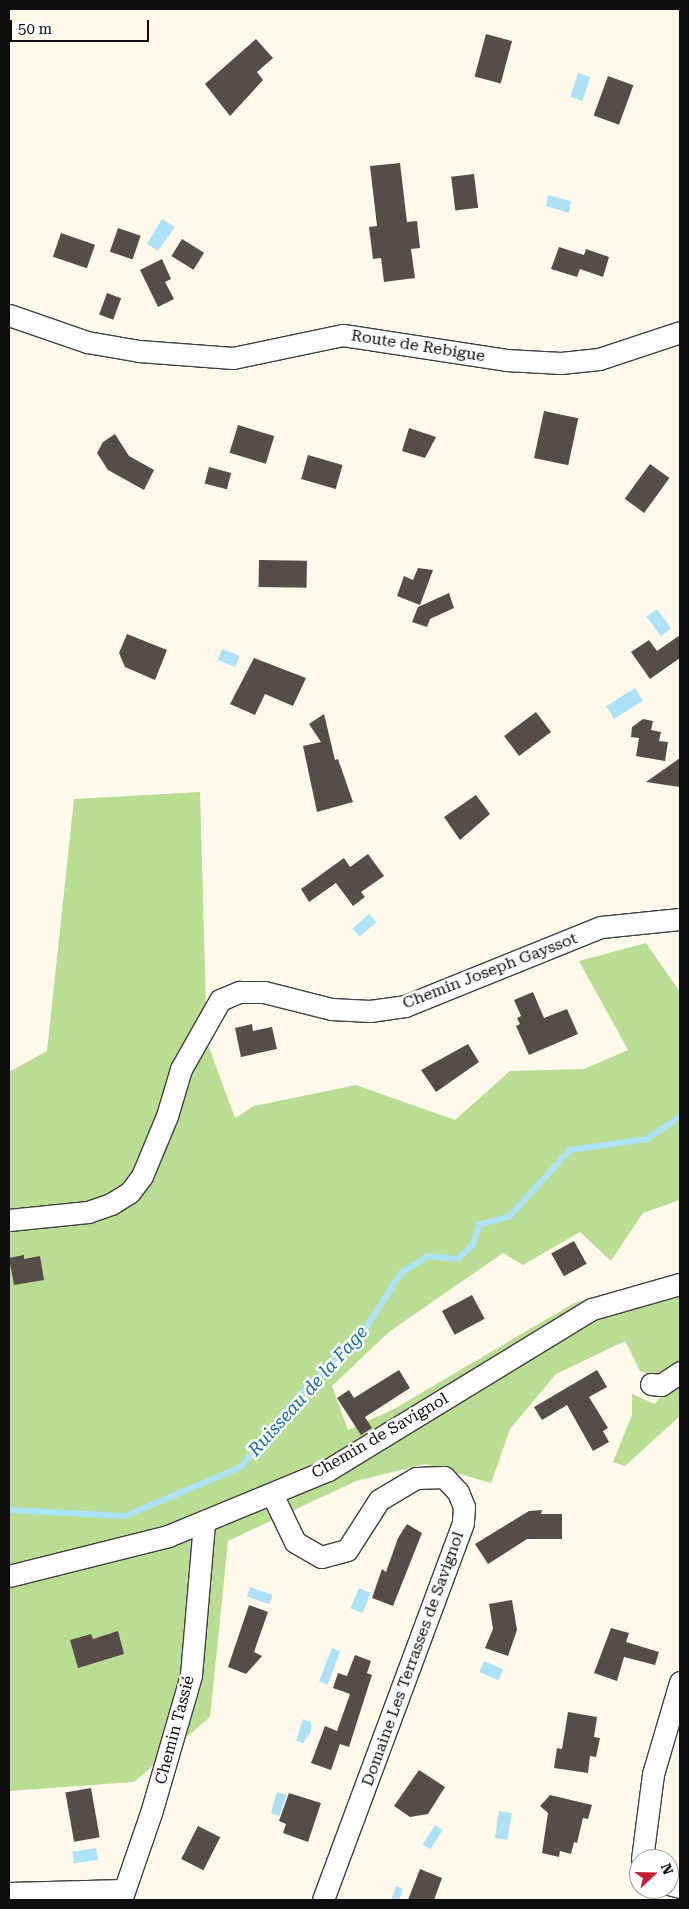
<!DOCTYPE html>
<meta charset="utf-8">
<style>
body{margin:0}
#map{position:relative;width:689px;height:1909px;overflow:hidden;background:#fffaec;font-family:"Roboto Serif",serif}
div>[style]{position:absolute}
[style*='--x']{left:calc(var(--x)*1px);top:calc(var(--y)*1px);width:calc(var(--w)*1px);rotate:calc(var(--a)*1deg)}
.forest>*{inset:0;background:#b9dd93}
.water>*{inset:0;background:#aee2f9;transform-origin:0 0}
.stream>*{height:5.5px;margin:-2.75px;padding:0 2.75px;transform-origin:2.75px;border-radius:2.75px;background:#aee2f9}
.building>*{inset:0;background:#564d49;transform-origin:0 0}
.roads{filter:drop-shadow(1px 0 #404040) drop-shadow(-1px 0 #404040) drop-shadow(0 1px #404040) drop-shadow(0 -1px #404040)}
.minor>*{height:21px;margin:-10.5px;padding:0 10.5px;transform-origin:10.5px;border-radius:10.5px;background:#fff}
span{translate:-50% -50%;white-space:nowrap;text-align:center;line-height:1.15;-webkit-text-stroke:5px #fff;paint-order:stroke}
.street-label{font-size:16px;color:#0d0d0d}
.water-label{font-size:18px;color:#106ea4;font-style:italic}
.frame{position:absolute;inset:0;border:10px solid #0d0d0d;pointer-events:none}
.north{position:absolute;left:629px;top:1849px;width:50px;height:50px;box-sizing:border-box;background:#fff;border:1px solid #9e9e9e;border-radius:50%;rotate:69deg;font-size:14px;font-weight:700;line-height:20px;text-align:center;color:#0d0d0d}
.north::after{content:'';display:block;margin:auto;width:18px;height:22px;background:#c31e31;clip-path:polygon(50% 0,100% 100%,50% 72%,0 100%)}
.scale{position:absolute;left:10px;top:20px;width:139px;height:22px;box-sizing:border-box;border:2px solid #0d0d0d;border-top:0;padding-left:6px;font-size:15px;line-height:18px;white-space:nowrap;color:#0d0d0d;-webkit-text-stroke:4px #fff;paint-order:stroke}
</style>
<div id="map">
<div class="forest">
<i style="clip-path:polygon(200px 792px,207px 1042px,235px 1118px,254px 1106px,356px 1085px,455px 1120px,510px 1071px,584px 1069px,628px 1050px,579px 961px,646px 943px,680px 992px,680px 1200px,643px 1213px,611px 1261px,580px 1232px,523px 1265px,503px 1253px,389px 1332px,332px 1386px,348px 1430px,394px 1409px,574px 1303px,649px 1283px,680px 1285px,680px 1416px,625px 1466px,613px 1462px,632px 1415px,632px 1394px,655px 1404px,672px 1382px,640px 1371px,625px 1341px,556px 1374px,510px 1429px,491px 1483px,425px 1464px,356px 1481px,228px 1541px,210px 1717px,134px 1782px,9px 1791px,9px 1072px,47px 1051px,74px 799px)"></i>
</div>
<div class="water">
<i style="left:578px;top:73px;width:13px;height:25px;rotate:18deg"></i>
<i style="clip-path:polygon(548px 195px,571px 201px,569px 213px,546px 206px)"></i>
<i style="clip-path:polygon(162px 219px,175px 227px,158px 251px,147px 244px)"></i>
<i style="left:657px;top:609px;width:24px;height:13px;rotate:54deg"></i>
<i style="left:222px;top:649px;width:19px;height:12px;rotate:21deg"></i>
<i style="left:635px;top:688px;width:15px;height:34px;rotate:58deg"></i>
<i style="left:369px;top:914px;width:11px;height:22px;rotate:49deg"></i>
<i style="left:250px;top:1587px;width:24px;height:10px;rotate:19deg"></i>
<i style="left:359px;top:1588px;width:13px;height:22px;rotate:23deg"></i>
<i style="left:332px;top:1648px;width:9px;height:36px;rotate:21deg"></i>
<i style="left:484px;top:1661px;width:21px;height:12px;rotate:23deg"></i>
<i style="clip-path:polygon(303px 1719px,311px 1722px,311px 1731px,303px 1743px,296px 1741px)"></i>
<i style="clip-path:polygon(277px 1792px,287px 1795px,279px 1816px,271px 1813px)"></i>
<i style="left:499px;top:1811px;width:13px;height:27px;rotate:9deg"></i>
<i style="left:435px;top:1825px;width:9px;height:23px;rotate:32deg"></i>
<i style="left:96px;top:1848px;width:12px;height:24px;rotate:81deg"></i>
<i style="clip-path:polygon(396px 1886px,403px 1889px,399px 1900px,391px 1900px)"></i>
</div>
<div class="stream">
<i style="--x:9;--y:1510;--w:117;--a:2.9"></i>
<i style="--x:126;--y:1516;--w:125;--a:-23.1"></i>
<i style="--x:241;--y:1467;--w:90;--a:-50.8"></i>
<i style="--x:298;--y:1397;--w:90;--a:-44.5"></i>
<i style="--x:362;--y:1334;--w:72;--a:-57.4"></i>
<i style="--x:401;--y:1273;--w:32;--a:-32"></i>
<i style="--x:428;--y:1256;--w:30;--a:6"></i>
<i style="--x:458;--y:1259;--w:21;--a:-43"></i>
<i style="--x:473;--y:1245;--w:21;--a:-73"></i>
<i style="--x:479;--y:1225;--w:32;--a:-16"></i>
<i style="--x:510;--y:1216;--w:89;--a:-47.7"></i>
<i style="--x:570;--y:1150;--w:78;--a:-8.1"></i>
<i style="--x:647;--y:1139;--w:40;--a:-34"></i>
</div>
<div class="building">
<i style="left:486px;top:34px;width:27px;height:44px;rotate:15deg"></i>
<i style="clip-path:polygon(256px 39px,273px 58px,257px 72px,263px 80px,230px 116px,205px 84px)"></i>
<i style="left:608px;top:76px;width:27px;height:42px;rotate:20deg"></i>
<i style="clip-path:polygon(400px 163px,407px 222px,417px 221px,420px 248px,411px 249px,415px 278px,384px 282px,381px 258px,373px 259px,369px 227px,377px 226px,370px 166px)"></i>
<i style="left:474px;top:174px;width:34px;height:23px;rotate:83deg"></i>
<i style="left:118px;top:228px;width:24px;height:25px;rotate:19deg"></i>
<i style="left:61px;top:233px;width:36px;height:25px;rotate:19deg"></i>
<i style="left:182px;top:239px;width:26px;height:20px;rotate:32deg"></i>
<i style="clip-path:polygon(559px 247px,584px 255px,586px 249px,609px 257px,603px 277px,580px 269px,577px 277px,551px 269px)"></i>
<i style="clip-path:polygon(162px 259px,171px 279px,165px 282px,174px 299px,158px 307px,140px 270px)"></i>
<i style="left:107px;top:293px;width:15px;height:23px;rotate:20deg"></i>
<i style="left:544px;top:411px;width:35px;height:48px;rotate:12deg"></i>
<i style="left:238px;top:425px;width:38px;height:29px;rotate:17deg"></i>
<i style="clip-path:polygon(409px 428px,436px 437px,425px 458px,402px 451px)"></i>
<i style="clip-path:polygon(115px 434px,129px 456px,154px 470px,144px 490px,108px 470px,97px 453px,103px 442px)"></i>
<i style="left:308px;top:455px;width:36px;height:25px;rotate:16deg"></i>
<i style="left:650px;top:464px;width:24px;height:43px;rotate:36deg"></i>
<i style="left:209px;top:467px;width:23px;height:17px;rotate:15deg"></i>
<i style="left:259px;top:560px;width:48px;height:27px;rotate:1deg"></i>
<i style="clip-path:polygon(418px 568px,433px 570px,420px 605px,397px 596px,404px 576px,413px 580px)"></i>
<i style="clip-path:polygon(449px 593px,454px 608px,430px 619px,427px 627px,412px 622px,418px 607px)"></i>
<i style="clip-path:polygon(127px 634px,167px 650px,155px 680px,125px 667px,119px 653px)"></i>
<i style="clip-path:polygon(680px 635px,680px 658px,650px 679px,631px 652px,649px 640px,657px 651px)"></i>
<i style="clip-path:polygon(254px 658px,306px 678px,293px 706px,265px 694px,255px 715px,230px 704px)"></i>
<i style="left:536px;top:712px;width:25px;height:40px;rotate:53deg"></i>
<i style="clip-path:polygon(324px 714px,335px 760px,338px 759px,353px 802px,317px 812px,303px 746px,321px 742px,309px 724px)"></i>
<i style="clip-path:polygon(643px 719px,653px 721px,651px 730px,661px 732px,659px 741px,668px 742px,665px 761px,636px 756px,639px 738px,631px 737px,632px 727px)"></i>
<i style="clip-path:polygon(680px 758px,680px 787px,646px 782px)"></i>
<i style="clip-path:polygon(476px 795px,490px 814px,460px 840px,444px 817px)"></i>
<i style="clip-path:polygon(368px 854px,384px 876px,361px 892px,365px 897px,353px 906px,336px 883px,309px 902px,301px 889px,344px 858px,350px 867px)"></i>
<i style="clip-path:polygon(533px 992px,544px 1018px,567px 1009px,578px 1034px,529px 1055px,516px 1026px,520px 1024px,517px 1018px,521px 1016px,514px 1000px)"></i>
<i style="clip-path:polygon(252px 1024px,253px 1031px,272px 1027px,277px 1049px,241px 1057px,235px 1028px)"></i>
<i style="clip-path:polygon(468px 1044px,479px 1062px,436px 1092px,421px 1070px)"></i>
<i style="left:574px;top:1241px;width:26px;height:26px;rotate:61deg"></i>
<i style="clip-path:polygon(24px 1255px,24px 1259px,40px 1256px,44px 1280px,14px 1285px,9px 1258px)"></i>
<i style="left:472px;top:1295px;width:27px;height:34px;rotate:62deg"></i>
<i style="clip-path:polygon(399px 1370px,410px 1388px,365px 1417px,372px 1428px,361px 1435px,337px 1398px,349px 1390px,354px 1398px)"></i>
<i style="clip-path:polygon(597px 1370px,607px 1387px,589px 1397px,608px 1428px,603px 1431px,609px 1442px,593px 1451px,567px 1405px,542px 1420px,534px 1407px)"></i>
<i style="clip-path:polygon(542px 1510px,541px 1514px,562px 1514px,562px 1539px,527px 1539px,488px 1564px,475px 1544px,529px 1511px)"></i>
<i style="clip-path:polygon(407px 1524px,422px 1533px,393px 1606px,372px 1598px,382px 1569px,386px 1572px,398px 1538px)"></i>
<i style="clip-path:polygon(512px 1600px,517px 1630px,508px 1656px,485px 1648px,493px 1629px,489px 1604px)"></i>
<i style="clip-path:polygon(249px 1605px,268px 1612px,254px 1652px,262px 1656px,246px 1674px,228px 1667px)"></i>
<i style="clip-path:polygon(611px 1628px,629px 1633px,626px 1642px,659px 1652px,655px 1665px,624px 1657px,617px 1681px,594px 1673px)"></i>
<i style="clip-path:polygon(118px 1631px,124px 1654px,78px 1668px,70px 1640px,91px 1634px,93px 1639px)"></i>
<i style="clip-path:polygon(355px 1655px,371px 1661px,367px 1673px,372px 1675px,349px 1747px,340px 1744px,331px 1770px,311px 1763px,325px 1726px,337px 1731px,350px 1694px,333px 1688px,338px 1673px,347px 1676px)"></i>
<i style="clip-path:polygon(568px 1712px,597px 1717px,594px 1737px,600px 1738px,596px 1757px,590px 1756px,588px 1773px,554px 1768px,557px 1748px,562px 1749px)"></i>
<i style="clip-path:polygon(419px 1770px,445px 1787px,428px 1814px,410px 1817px,394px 1806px)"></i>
<i style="left:91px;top:1788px;width:50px;height:26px;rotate:80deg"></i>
<i style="clip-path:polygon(289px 1793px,321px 1803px,308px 1842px,283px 1833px,286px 1824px,279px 1821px)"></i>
<i style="clip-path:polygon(550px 1795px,592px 1805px,588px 1819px,583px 1818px,577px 1843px,574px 1842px,571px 1854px,560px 1851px,559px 1857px,542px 1853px,548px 1813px,540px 1806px)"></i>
<i style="left:198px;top:1826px;width:25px;height:37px;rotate:27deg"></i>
<i style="clip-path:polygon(420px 1869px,442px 1878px,434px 1900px,408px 1900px)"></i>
</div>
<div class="roads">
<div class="minor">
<i style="--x:9;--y:315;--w:83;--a:19.1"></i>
<i style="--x:87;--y:342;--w:53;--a:9.8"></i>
<i style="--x:139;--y:351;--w:94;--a:4.3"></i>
<i style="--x:233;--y:358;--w:112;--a:-11.8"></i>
<i style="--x:343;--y:335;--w:165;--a:8.7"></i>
<i style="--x:506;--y:360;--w:55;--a:3.1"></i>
<i style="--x:561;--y:363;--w:38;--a:-6"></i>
<i style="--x:599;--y:359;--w:85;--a:-18.4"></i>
<i style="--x:9;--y:1220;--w:79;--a:-5.8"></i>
<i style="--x:88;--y:1212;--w:24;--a:-19"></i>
<i style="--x:111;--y:1204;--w:22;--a:-32"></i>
<i style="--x:130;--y:1192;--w:20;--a:-53"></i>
<i style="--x:142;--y:1176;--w:65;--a:-67.4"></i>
<i style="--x:167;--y:1116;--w:49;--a:-73.4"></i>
<i style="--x:181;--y:1069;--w:79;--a:-60.5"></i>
<i style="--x:220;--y:1000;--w:21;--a:-23"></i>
<i style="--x:239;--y:992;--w:25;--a:0"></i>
<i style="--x:264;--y:992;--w:69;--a:14.2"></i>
<i style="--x:331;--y:1009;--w:39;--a:3"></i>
<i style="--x:370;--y:1011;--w:35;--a:-8"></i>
<i style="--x:405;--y:1006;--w:211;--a:-22"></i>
<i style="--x:601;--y:927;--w:79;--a:-5.8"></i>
<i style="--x:651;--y:1384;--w:10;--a:6"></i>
<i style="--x:661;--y:1385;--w:23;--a:-34"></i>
<i style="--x:272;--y:1494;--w:53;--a:64.4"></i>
<i style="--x:295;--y:1542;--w:30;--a:30"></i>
<i style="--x:321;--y:1557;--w:27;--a:-15"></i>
<i style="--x:347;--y:1550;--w:59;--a:-57.4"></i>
<i style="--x:379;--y:1500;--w:43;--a:-30.7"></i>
<i style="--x:416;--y:1478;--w:28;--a:-2"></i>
<i style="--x:444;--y:1477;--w:21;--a:47"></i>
<i style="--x:458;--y:1492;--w:16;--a:68"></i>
<i style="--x:464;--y:1507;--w:16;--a:94"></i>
<i style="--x:463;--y:1523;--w:402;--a:110.4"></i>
<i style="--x:9;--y:1576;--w:164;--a:-14.1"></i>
<i style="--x:168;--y:1536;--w:173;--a:-22.4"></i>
<i style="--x:328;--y:1470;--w:309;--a:-31.4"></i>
<i style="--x:592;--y:1309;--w:91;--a:-15.9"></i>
<i style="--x:642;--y:1859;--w:86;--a:-82.6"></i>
<i style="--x:653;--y:1774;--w:96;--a:-73.6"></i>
<i style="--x:669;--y:1884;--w:11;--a:15"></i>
<i style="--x:9;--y:1893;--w:115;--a:-1.5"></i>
<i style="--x:121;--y:1900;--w:92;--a:-71"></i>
<i style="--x:151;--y:1813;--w:144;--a:-73.8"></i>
<i style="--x:191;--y:1675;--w:153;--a:-85.1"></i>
</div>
</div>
<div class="street-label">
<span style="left:418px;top:346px;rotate:9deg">Route de Rebigue</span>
<span style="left:490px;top:971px;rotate:-21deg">Chemin Joseph Gayssot</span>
<span style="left:380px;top:1436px;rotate:-30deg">Chemin de Savignol</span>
<span style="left:413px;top:1659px;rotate:-70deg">Domaine Les Terrasses de Savignol</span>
<span style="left:175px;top:1730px;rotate:-75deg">Chemin Tassié</span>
</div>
<div class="water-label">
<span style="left:308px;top:1391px;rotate:-48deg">Ruisseau de la Fage</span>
</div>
<div class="frame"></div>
<div class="north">N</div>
<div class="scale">50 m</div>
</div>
